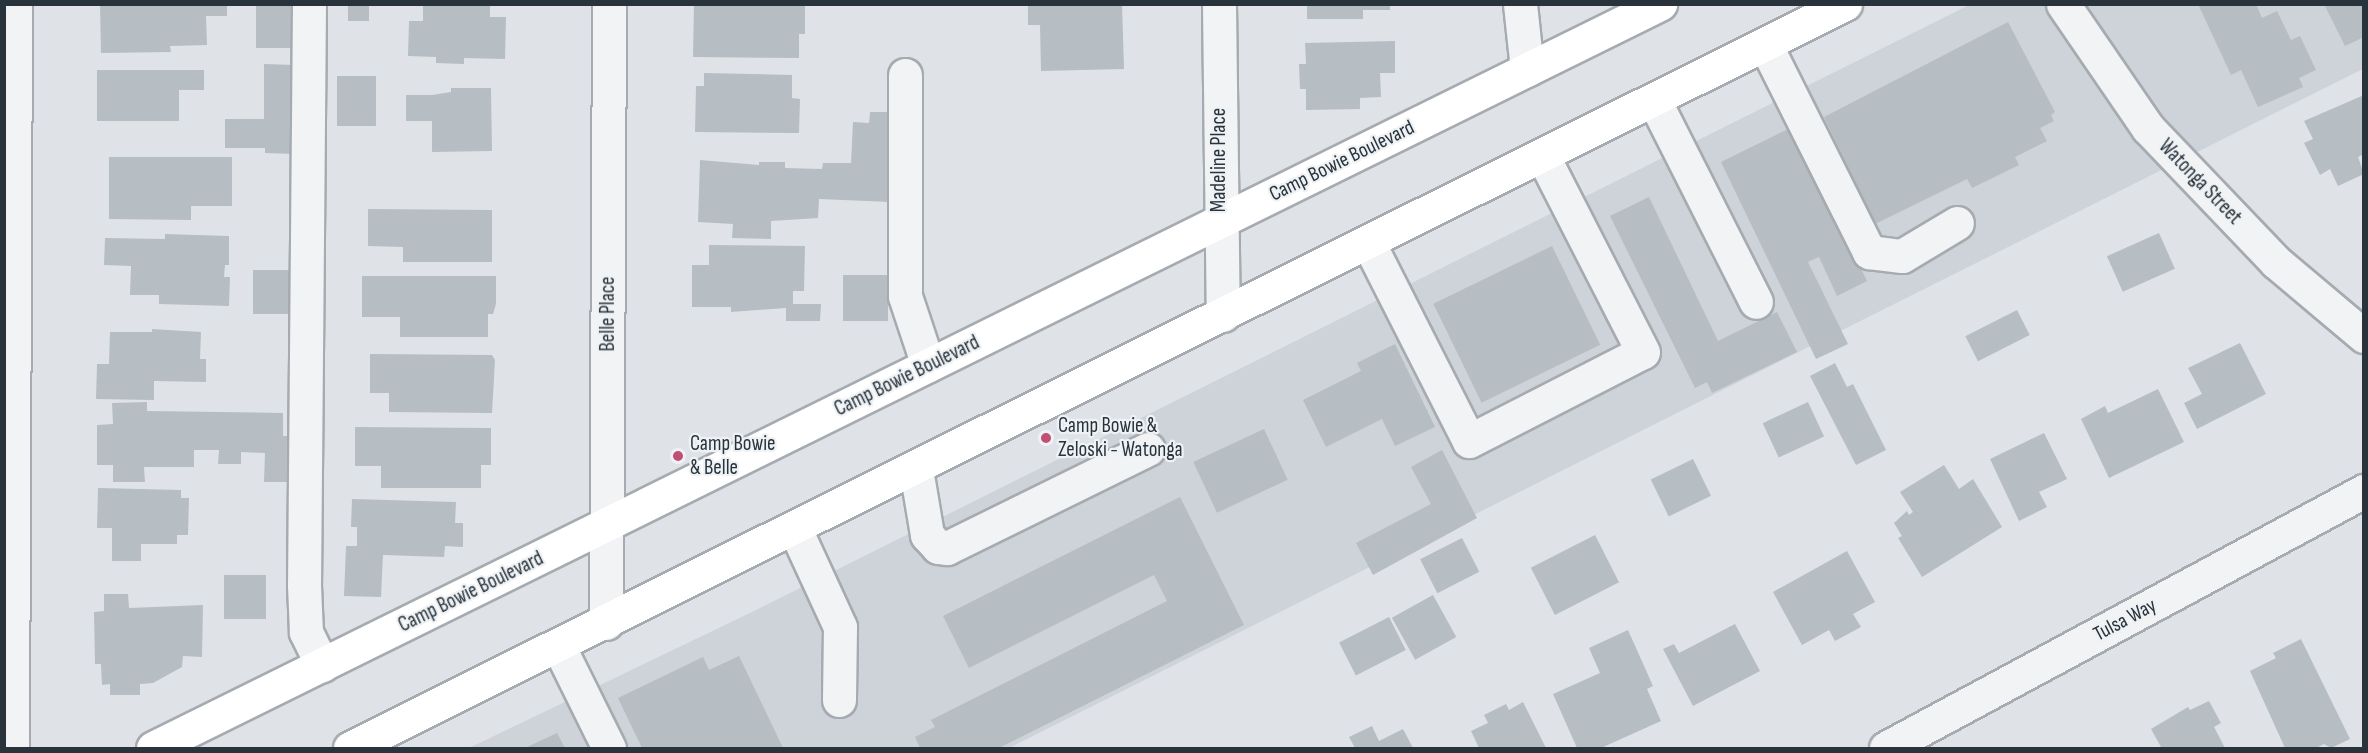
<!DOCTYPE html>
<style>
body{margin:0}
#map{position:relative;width:2368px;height:753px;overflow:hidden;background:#dfe3e7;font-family:"Sofia Sans Condensed",sans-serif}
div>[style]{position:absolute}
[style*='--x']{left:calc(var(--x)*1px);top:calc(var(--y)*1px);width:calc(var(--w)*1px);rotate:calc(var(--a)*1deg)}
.built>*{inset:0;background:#cdd3d8}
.building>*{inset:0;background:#b6bdc3;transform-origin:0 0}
.roads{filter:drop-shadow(2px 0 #a5abb0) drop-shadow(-2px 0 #a5abb0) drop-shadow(0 2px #a5abb0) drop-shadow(0 -2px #a5abb0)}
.minor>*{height:33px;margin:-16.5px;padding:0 16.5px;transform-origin:16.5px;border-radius:16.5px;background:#f1f3f5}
.major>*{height:33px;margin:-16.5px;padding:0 16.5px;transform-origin:16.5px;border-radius:16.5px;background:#fff}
.dots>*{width:16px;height:16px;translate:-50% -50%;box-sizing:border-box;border:3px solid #eef2f4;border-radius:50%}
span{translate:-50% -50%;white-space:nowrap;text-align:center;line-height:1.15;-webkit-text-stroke:4.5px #eef2f4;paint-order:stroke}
.street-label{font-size:21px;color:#29333c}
.poi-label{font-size:21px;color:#29333c}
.left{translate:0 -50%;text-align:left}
.frame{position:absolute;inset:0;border:6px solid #29333c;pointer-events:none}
</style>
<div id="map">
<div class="built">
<i style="clip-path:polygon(1969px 5px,2363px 5px,2363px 69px,1009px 748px,469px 748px,752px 612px)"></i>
</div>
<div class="building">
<i style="clip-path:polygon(100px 4px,227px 4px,227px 16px,206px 16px,207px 45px,170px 46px,171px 52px,101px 53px)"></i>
<i style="left:256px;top:4px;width:38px;height:44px"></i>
<i style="left:348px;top:4px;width:21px;height:17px"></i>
<i style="clip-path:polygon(423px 4px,490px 4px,490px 17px,506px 17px,505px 59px,464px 58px,464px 64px,436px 63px,436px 57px,408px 56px,409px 21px,423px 21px)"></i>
<i style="clip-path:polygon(694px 4px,805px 4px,805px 34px,799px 34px,799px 58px,693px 57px)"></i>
<i style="clip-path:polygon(1028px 4px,1122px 4px,1124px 69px,1041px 71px,1040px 25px,1028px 25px)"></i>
<i style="clip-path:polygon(2198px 4px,2256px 4px,2262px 18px,2277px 11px,2291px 40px,2300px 36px,2316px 70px,2299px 78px,2303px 87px,2258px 107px,2241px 70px,2231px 75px)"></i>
<i style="clip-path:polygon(2324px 4px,2364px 4px,2364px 37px,2345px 46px)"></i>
<i style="clip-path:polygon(1307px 5px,1390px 5px,1390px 10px,1363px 10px,1363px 19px,1307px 19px)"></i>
<i style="clip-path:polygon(2008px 22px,2055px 112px,2051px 115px,2054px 121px,2040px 128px,2047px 141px,2015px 157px,2019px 165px,1972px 188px,1967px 179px,1875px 224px,1824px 117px)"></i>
<i style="clip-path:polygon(1395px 41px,1395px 73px,1380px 73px,1381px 97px,1360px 98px,1360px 109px,1306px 110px,1306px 89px,1300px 89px,1299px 64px,1306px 64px,1305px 43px)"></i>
<i style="clip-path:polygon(264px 64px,295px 65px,294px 154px,265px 153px,265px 148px,225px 148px,225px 119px,264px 119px)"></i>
<i style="clip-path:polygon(97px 70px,204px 70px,204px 90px,179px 90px,179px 121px,97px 121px)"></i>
<i style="clip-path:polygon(704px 73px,792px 75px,792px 98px,800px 99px,799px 133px,695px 132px,696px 86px,704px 86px)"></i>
<i style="left:337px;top:76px;width:39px;height:50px"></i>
<i style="clip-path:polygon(451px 88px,491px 88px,492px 151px,432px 152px,432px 121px,406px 121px,406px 95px,432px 95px,451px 92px)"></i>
<i style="clip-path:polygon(2364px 95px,2364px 154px,2358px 157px,2364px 174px,2338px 186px,2330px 169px,2320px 175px,2304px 143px,2313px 139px,2304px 121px)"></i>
<i style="clip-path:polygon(870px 112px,894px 112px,891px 202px,819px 199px,818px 218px,771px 221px,771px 239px,732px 238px,733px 224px,698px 222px,700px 160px,759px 165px,759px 162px,785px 162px,785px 168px,822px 169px,823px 163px,851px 163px,853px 122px,869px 123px)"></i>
<i style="clip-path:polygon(1792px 127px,1867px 281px,1837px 296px,1819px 257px,1808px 262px,1848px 344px,1816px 359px,1721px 162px)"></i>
<i style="clip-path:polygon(109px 157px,232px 157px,232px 206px,191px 206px,191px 220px,109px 219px)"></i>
<i style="clip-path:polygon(1649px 197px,1718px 341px,1777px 312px,1797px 352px,1712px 393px,1707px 382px,1695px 388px,1610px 216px)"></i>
<i style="clip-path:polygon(368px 209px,492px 210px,492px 262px,403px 262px,403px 247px,368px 246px)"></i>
<i style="left:2159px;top:233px;width:39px;height:57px;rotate:66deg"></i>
<i style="clip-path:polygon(165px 234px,229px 236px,229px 265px,225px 265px,224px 277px,230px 277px,229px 306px,159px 304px,159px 295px,130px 295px,131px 266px,104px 265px,105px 238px,165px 239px)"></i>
<i style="clip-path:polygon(709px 245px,805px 246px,804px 291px,793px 291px,793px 304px,821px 304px,820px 321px,786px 321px,786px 308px,731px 312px,731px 307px,692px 307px,692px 265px,709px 265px)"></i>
<i style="left:1552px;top:246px;width:110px;height:132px;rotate:64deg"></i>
<i style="left:253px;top:270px;width:38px;height:44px"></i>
<i style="left:843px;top:275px;width:45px;height:46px"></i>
<i style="clip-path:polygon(362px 276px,496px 276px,496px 304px,493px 314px,488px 314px,488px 337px,400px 337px,400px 317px,362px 317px)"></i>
<i style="left:2017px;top:310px;width:28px;height:58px;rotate:63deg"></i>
<i style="clip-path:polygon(152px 329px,201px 332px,200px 359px,206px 359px,206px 382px,154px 381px,154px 400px,96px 399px,97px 364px,109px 364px,110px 332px,152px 332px)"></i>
<i style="clip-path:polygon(2240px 343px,2266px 394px,2197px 429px,2184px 403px,2202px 394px,2188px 368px)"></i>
<i style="clip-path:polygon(1395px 344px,1435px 427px,1395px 446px,1382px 419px,1326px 447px,1303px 400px,1361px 371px,1357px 363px)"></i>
<i style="clip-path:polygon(370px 354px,492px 355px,495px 360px,492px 413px,389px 412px,389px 393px,370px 393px)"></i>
<i style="clip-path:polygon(1835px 363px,1847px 387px,1853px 384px,1886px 450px,1856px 465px,1810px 376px)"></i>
<i style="clip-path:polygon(2158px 389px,2184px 442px,2109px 478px,2081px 419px,2105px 406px,2108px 413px)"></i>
<i style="clip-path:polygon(147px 402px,147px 411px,283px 413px,283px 436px,292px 436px,291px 482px,264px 482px,265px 453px,241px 452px,241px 464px,218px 464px,219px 450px,194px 450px,194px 467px,144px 467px,145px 482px,113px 482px,113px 465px,97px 465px,97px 425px,113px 424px,112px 403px)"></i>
<i style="left:1808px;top:402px;width:38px;height:50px;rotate:65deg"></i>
<i style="clip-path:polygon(355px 427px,491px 428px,491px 465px,481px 465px,481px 488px,381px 488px,381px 466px,355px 466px)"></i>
<i style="left:1264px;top:429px;width:56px;height:78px;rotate:65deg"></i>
<i style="clip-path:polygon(2044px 433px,2067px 479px,2039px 492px,2047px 507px,2019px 521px,1990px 459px)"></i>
<i style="clip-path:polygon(1442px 450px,1477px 518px,1373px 575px,1356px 543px,1431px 504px,1411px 467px)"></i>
<i style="left:1693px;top:459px;width:41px;height:47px;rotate:64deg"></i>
<i style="clip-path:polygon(1944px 465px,1959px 489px,1973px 479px,2002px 527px,1922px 577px,1898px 538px,1902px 536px,1894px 523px,1907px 511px,1909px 515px,1913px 512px,1900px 492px)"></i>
<i style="clip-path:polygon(98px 488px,181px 490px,181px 498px,189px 498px,188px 535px,177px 535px,177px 544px,141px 544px,141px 561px,112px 561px,112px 528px,97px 528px)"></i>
<i style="clip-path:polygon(1180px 497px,1244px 625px,999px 748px,920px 748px,915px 737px,935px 727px,931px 720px,1167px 601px,1154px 575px,969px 668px,943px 616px)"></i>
<i style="clip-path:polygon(352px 499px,456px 502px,455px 523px,463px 523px,463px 547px,445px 546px,444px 557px,383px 555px,381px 597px,344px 596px,346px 546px,357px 546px,357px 527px,351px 527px)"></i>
<i style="left:1595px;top:535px;width:53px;height:72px;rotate:63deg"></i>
<i style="left:1462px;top:538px;width:38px;height:47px;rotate:63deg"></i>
<i style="clip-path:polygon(1847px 551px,1875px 602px,1853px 614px,1861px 627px,1835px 641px,1829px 630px,1802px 645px,1773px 592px)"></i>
<i style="left:224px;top:575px;width:42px;height:44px"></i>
<i style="clip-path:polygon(104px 594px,128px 594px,129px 608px,203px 605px,202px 657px,183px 656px,182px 667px,153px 683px,140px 684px,140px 695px,110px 695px,110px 684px,102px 685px,101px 664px,95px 664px,94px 612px,104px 611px)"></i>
<i style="left:1433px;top:595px;width:48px;height:47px;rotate:61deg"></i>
<i style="left:1389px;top:617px;width:37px;height:56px;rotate:63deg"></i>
<i style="clip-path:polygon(1735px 624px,1760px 671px,1693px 706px,1663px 649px,1674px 644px,1679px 653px)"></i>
<i style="clip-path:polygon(1628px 630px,1653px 686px,1647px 689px,1661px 721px,1601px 748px,1577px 748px,1553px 694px,1600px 673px,1589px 648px)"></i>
<i style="clip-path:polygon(2301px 639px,2350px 739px,2331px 748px,2324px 744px,2316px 748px,2285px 748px,2250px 671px,2276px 658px,2273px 653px)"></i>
<i style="clip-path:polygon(739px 656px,783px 748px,642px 748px,618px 698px,703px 657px,709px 670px)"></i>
<i style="clip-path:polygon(2209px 701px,2221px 723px,2214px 727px,2225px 748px,2161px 747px,2151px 729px,2188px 707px,2190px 710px)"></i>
<i style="clip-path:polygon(1523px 702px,1546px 748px,1479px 748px,1471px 731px,1488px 723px,1484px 715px,1506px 704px,1509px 710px)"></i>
<i style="clip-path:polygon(1372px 726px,1379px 741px,1403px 729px,1413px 748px,1355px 748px,1349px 737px)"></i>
<i style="clip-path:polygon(557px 733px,565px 748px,525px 748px)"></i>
</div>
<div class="roads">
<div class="minor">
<i style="--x:309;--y:4;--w:581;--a:90.49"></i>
<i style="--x:304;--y:585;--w:47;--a:87.6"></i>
<i style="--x:306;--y:632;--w:37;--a:64"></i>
<i style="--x:1219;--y:4;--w:311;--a:89.3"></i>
<i style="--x:1520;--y:4;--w:66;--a:83.9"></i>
<i style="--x:2063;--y:4;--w:150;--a:55.6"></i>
<i style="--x:2148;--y:128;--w:185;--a:46.3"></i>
<i style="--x:2276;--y:262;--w:115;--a:40.1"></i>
<i style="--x:1765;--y:44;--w:233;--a:63.4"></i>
<i style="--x:1869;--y:252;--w:33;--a:7"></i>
<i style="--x:1902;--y:256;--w:64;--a:-31"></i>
<i style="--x:905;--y:75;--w:221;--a:90"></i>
<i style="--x:905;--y:296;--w:73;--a:71.6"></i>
<i style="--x:1654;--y:100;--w:226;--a:63.2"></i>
<i style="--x:1368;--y:242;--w:223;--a:63.1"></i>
<i style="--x:1469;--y:441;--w:195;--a:-27.1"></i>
<i style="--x:1643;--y:352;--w:221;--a:-117.1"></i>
<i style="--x:916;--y:469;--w:67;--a:80.5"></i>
<i style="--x:927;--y:535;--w:16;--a:47"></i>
<i style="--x:938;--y:547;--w:9;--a:6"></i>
<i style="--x:947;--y:548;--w:224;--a:-26.2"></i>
<i style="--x:795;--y:529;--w:108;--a:65.3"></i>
<i style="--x:840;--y:627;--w:73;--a:90.8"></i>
<i style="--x:606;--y:623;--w:619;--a:-89.72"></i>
<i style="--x:559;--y:647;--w:113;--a:63.7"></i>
<i style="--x:12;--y:748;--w:744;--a:-89.77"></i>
<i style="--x:1886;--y:748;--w:543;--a:-28.27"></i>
</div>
<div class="major">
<i style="--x:153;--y:748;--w:1681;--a:-26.28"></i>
<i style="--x:350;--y:748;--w:1670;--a:-26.46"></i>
</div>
</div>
<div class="dots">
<i style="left:1046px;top:438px;background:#c14e73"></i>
<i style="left:678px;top:456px;background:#c14e73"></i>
</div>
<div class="street-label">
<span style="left:1219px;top:160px;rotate:-90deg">Madeline Place</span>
<span style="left:1342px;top:161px;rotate:-26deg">Camp Bowie Boulevard</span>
<span style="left:2200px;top:182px;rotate:46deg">Watonga Street</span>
<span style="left:608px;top:314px;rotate:-90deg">Belle Place</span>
<span style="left:907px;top:376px;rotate:-26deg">Camp Bowie Boulevard</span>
<span style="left:471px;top:592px;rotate:-26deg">Camp Bowie Boulevard</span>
<span style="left:2125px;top:620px;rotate:-28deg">Tulsa Way</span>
</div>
<div class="poi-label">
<span class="left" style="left:1058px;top:438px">Camp Bowie &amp;<br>Zeloski - Watonga</span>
<span class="left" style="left:690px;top:456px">Camp Bowie<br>&amp; Belle</span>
</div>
<div class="frame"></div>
</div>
